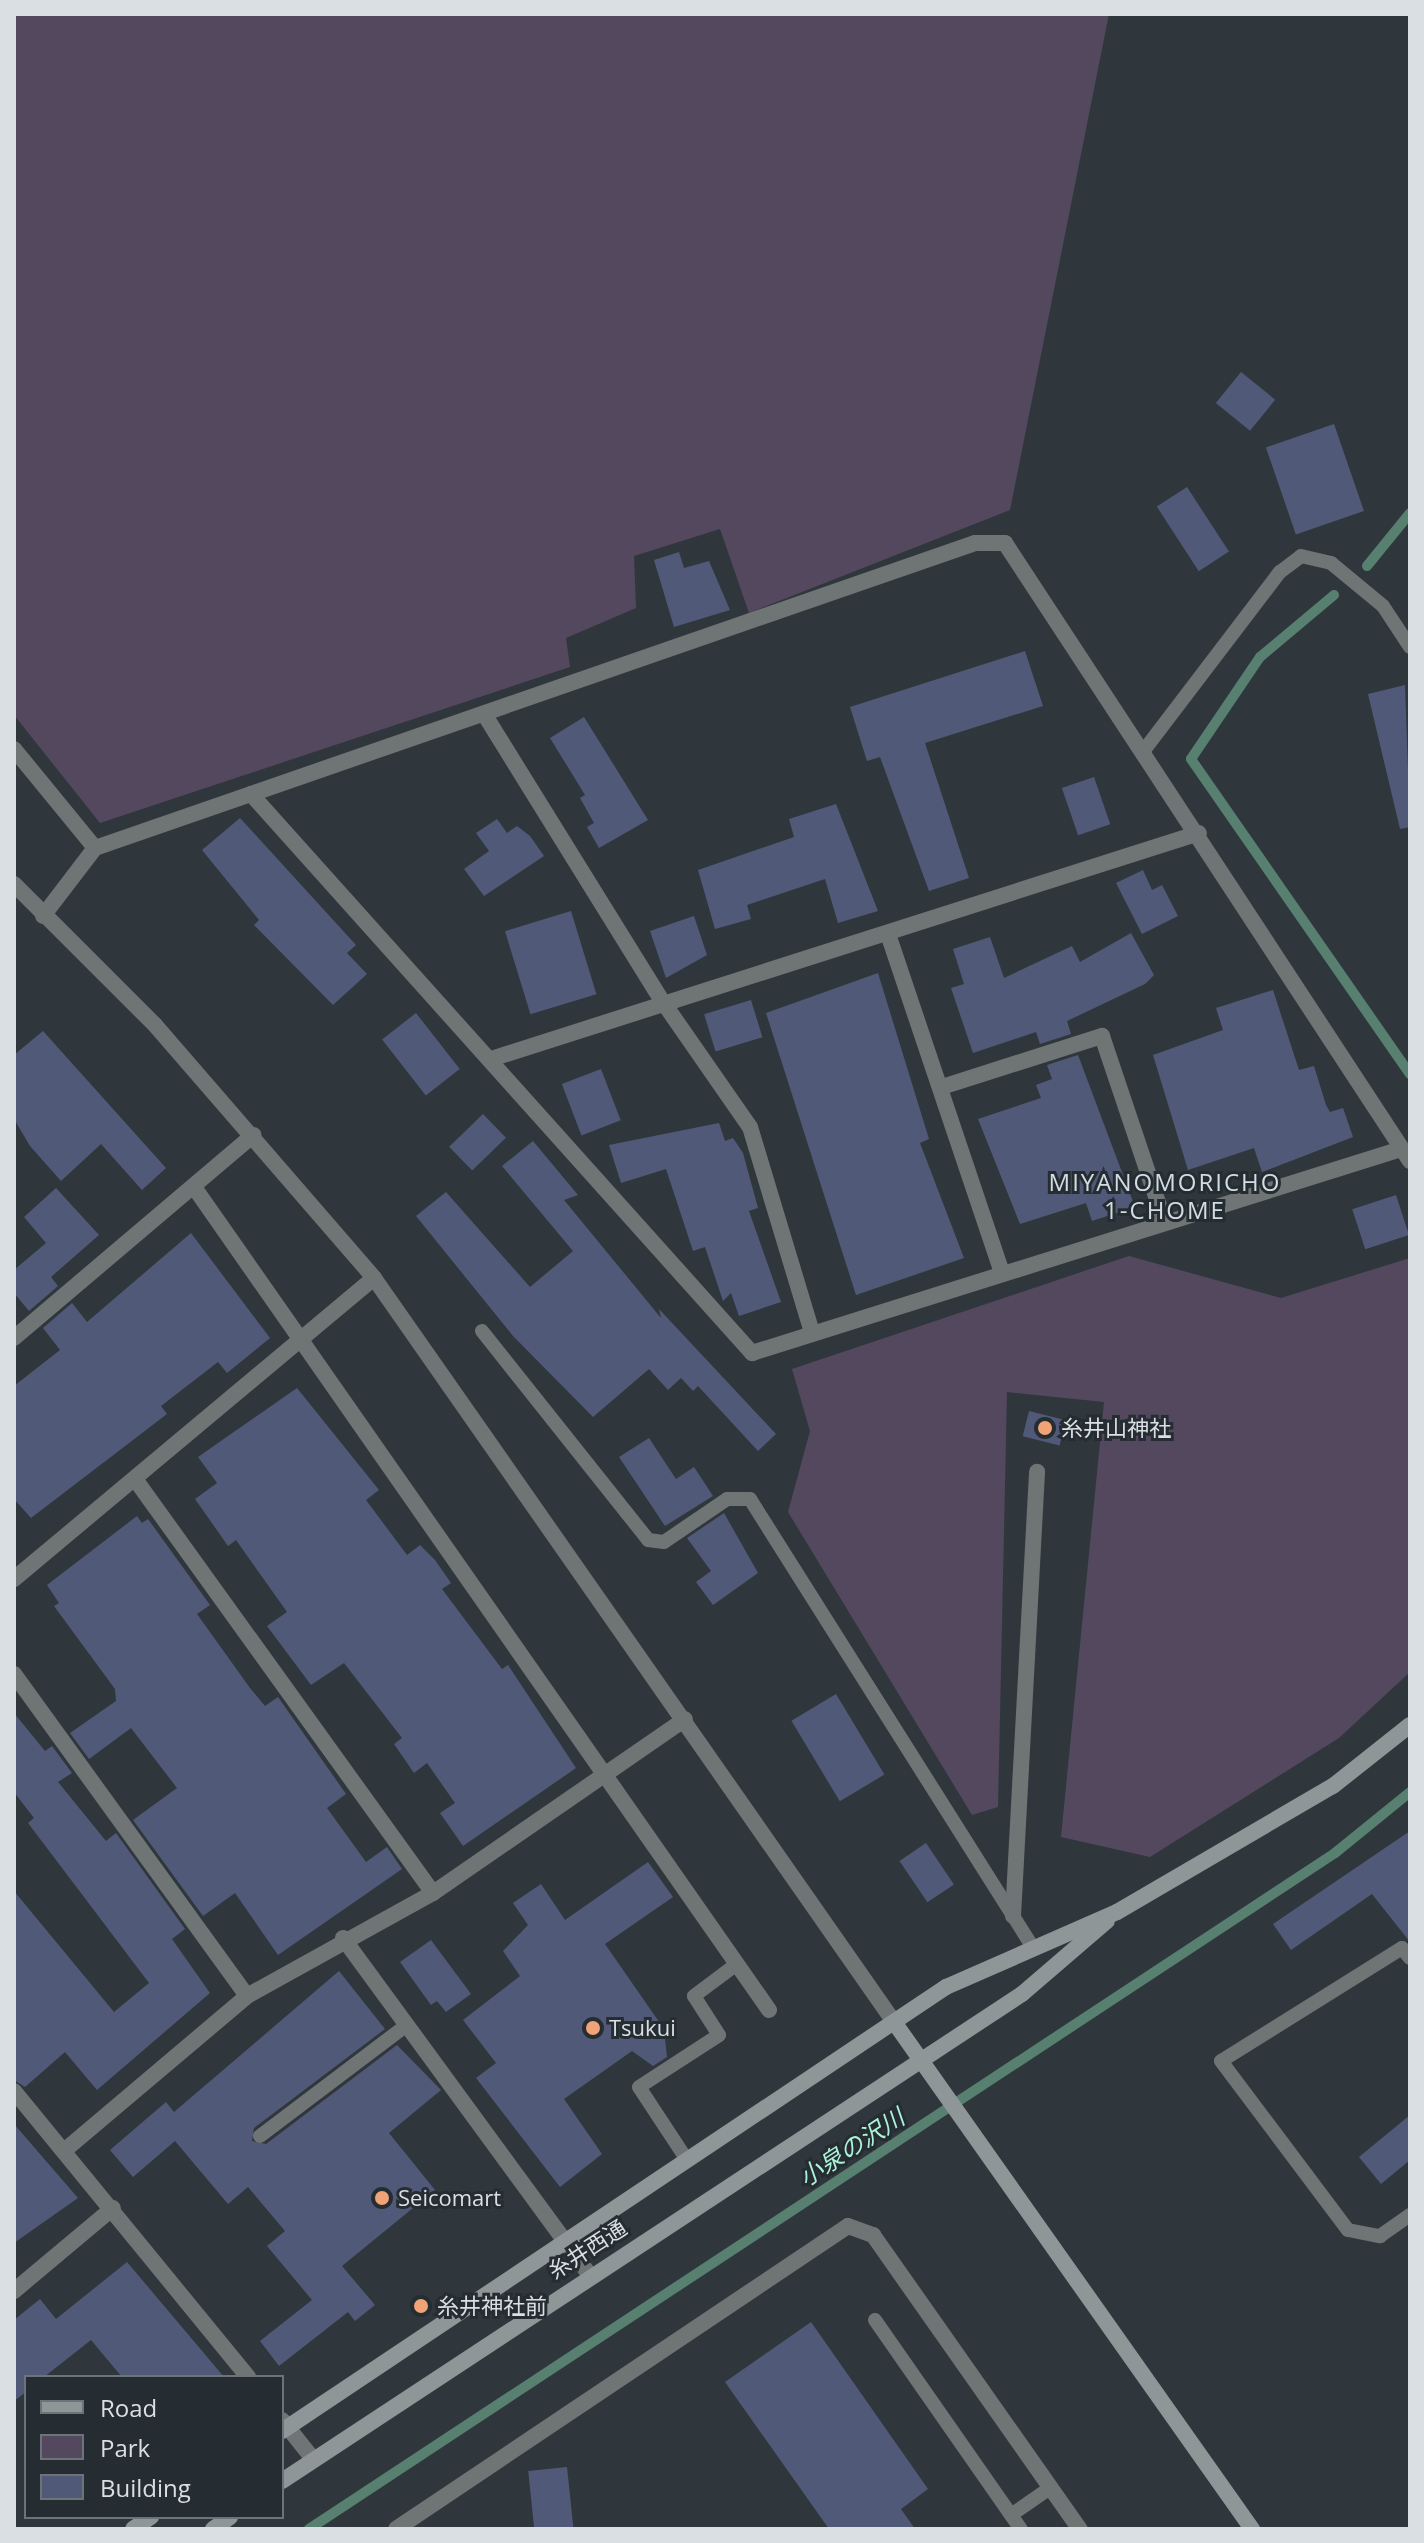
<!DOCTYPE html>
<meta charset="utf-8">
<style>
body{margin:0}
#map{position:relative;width:1424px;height:2543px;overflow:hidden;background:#2f373d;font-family:"Open Sans","Noto Sans JP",sans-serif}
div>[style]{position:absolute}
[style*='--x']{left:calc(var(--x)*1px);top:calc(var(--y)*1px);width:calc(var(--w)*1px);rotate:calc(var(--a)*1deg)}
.green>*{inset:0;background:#54485f}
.stream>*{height:10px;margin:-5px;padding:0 5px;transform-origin:5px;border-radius:5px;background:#588070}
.building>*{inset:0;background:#515978;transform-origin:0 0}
.lane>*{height:14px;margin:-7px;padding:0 7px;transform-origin:7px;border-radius:7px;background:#6f7474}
.street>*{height:16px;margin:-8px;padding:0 8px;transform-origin:8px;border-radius:8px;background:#6f7474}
.secondary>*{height:16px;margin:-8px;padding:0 8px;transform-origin:8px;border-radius:8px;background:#8e9697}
.dots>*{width:22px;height:22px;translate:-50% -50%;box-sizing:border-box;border:4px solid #252d32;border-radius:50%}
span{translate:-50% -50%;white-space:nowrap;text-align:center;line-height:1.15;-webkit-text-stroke:6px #252d32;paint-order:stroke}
.poi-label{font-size:22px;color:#dadfe3}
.left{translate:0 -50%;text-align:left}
.street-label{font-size:22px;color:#dadfe3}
.neighbourhood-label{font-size:24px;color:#d2dce3;letter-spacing:2px}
.water-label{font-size:24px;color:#acf3d7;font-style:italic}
.frame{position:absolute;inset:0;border:16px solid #dadfe3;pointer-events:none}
.legend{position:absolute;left:24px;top:2375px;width:260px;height:144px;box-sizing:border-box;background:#252d32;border:2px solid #6d7479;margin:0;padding:10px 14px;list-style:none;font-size:24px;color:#dadfe3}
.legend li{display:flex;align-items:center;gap:16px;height:40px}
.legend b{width:40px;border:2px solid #6d7479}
</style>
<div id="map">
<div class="green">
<i style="clip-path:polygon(14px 14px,1109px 14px,1010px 510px,749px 613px,720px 529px,634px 556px,636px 608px,566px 638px,570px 667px,100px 823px,14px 715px)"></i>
<i style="clip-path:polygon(1129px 1256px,1281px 1298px,1410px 1258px,1410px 1672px,1339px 1738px,1150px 1857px,1061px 1837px,1104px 1402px,1007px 1392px,998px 1807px,972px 1815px,788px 1512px,810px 1431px,792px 1369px)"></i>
</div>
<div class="stream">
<i style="--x:1367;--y:566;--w:68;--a:-50.9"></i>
<i style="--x:1334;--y:595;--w:97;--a:140"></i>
<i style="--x:1260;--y:657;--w:123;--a:124.1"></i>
<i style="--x:1191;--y:759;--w:384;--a:55.2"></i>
<i style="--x:309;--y:2529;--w:1229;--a:-33.38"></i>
<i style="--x:1335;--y:1853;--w:97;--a:-39.1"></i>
</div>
<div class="building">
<i style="left:1241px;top:372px;width:44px;height:40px;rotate:39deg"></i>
<i style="left:1334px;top:424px;width:92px;height:72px;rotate:71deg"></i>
<i style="left:1187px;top:487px;width:77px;height:36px;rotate:57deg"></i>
<i style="clip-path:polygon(679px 552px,684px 568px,709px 561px,730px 610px,674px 627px,654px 560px)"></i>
<i style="clip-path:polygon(1025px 651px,1043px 706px,925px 743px,969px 878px,929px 891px,880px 757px,867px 761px,850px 707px)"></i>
<i style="clip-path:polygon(1405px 685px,1410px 827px,1400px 829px,1368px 694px)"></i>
<i style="clip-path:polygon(584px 717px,648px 820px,599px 848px,587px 827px,594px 823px,580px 798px,585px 795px,550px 738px)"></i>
<i style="left:1094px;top:777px;width:50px;height:34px;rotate:71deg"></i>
<i style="clip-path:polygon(836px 804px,878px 911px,838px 923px,825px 879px,747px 905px,751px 919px,715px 929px,698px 870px,794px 837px,789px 819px)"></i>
<i style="clip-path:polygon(240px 818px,356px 945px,347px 953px,367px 974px,333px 1005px,254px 925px,259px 920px,202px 850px)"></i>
<i style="clip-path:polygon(497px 819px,507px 833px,517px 826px,530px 836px,544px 856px,484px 896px,464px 869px,489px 851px,476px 833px)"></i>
<i style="clip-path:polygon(1143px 870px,1152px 890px,1162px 885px,1178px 916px,1142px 934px,1116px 883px)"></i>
<i style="left:571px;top:911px;width:87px;height:69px;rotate:73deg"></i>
<i style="clip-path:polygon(694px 916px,707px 955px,666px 978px,650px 931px)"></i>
<i style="clip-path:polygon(1131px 933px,1154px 975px,1145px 984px,1067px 1021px,1071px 1034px,1040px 1044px,1036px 1032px,973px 1053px,951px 988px,964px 984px,953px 949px,990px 937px,1004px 978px,1072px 946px,1080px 962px)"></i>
<i style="clip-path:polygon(878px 973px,929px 1139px,920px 1143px,964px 1258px,856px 1295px,766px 1013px)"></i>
<i style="clip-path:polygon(1273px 990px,1299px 1070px,1314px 1066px,1326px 1105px,1330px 1112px,1343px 1108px,1353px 1137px,1262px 1172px,1254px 1148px,1188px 1170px,1153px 1055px,1223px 1030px,1216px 1008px)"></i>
<i style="left:751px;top:1000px;width:39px;height:49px;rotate:73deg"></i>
<i style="left:416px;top:1013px;width:71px;height:43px;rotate:52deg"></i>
<i style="clip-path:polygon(43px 1031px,166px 1168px,142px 1190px,101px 1144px,61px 1181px,30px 1146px,14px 1119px,14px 1055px)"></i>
<i style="clip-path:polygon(1078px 1055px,1135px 1207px,1092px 1221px,1086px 1203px,1020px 1224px,978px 1119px,1041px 1098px,1036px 1085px,1052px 1079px,1047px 1065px)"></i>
<i style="left:601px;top:1069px;width:55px;height:42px;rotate:69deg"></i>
<i style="left:483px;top:1114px;width:33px;height:47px;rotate:46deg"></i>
<i style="clip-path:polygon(719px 1123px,725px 1141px,733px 1138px,743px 1153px,758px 1208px,749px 1211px,781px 1302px,739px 1316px,731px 1293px,723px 1301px,705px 1247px,693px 1251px,666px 1169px,621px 1183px,609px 1145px)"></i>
<i style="clip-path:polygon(533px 1141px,578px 1195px,564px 1200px,661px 1318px,659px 1309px,776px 1434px,758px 1451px,698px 1386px,693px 1391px,681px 1378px,668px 1390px,649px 1369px,593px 1417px,513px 1336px,416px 1216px,446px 1192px,530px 1287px,573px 1251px,502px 1166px)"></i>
<i style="clip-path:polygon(56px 1188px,99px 1235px,51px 1277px,58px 1286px,29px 1311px,14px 1293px,14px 1270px,46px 1243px,24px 1217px)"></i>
<i style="left:1396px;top:1195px;width:42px;height:46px;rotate:72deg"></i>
<i style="clip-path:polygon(191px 1233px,270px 1338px,227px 1373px,218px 1362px,161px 1406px,167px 1414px,31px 1518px,14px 1499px,14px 1386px,60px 1350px,43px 1328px,72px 1303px,87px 1322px)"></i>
<i style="clip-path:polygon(297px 1388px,379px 1490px,366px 1500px,407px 1555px,420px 1545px,435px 1560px,451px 1583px,442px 1589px,502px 1669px,508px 1665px,576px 1768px,463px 1846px,440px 1813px,455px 1803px,427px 1763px,414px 1773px,394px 1744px,402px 1738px,344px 1663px,311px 1685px,267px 1626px,287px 1612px,236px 1540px,228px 1546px,195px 1499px,217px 1483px,198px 1457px)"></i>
<i style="left:1029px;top:1411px;width:38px;height:26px;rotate:14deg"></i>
<i style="clip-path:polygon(649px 1438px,676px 1479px,694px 1467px,713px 1496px,665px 1526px,619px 1457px)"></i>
<i style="clip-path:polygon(724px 1513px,758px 1573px,713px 1605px,696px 1582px,711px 1571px,687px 1538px)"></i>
<i style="clip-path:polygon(137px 1516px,142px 1523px,148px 1519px,210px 1605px,197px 1614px,250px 1688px,265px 1706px,278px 1697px,346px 1794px,327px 1808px,366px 1862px,387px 1847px,402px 1869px,278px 1955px,235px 1893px,203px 1916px,133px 1820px,177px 1788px,131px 1728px,89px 1759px,70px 1733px,116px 1701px,115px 1689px,54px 1606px,59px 1603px,47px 1585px)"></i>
<i style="left:836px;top:1694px;width:94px;height:52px;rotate:59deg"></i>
<i style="clip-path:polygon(14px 1713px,45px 1751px,52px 1746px,72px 1773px,58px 1782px,106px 1841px,116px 1833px,185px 1929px,172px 1939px,210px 1993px,97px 2090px,65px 2052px,25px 2087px,14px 2080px,14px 1891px,114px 2012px,149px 1983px,28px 1823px,34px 1818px,14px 1792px)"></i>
<i style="clip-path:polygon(1410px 1831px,1410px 1942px,1372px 1894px,1291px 1950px,1273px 1924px)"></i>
<i style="left:926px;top:1843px;width:50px;height:32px;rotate:56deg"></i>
<i style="clip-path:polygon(648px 1862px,673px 1897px,605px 1944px,664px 2029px,667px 2057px,653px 2066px,632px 2051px,564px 2099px,602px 2154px,560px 2187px,476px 2078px,496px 2063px,463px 2020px,520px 1976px,503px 1951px,528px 1925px,513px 1903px,541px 1884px,565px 1920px)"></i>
<i style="clip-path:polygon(431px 1940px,471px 1994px,446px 2012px,437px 2001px,431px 2005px,400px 1962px)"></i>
<i style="clip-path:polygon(339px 1971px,385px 2029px,254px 2128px,252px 2141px,266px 2144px,397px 2045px,441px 2090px,389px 2133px,435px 2190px,342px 2266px,375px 2305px,355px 2321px,348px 2312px,279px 2366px,260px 2341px,312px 2300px,267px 2246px,285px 2231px,248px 2187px,228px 2204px,175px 2141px,133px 2177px,110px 2150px,166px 2102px,174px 2112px)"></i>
<i style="clip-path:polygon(1410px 2115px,1410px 2160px,1381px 2184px,1359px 2157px)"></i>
<i style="clip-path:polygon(14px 2124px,78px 2198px,14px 2243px)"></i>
<i style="clip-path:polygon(127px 2262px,224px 2377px,122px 2377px,91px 2340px,44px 2377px,26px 2377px,26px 2392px,14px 2401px,14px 2320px,40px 2299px,56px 2319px)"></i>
<i style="clip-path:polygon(811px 2322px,928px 2489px,901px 2509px,915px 2529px,829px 2529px,725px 2382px)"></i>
<i style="left:567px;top:2467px;width:62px;height:39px;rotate:84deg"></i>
</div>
<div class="lane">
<i style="--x:1145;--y:749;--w:223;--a:-52.7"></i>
<i style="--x:1280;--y:572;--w:26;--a:-37"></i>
<i style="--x:1301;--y:556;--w:31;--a:13"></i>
<i style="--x:1331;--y:563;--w:67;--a:39.6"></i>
<i style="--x:1383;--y:606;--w:49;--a:56.6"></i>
<i style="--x:482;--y:1331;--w:267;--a:51.5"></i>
<i style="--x:648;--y:1540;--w:16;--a:7"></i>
<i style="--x:664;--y:1542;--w:76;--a:-34.3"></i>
<i style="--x:727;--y:1499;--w:23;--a:0"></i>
<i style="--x:750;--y:1499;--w:529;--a:57.75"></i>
<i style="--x:1410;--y:1958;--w:13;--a:-129"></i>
<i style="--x:1402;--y:1948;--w:213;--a:148"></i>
<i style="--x:1221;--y:2061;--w:211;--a:53.1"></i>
<i style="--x:1348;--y:2230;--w:33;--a:11"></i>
<i style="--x:1380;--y:2236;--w:37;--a:-35"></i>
<i style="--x:260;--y:2136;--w:184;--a:-37.1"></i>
<i style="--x:687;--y:2160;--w:87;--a:-123.3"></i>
<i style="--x:639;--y:2087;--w:95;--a:-33"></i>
<i style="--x:719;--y:2035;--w:46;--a:-122.7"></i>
<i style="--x:694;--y:1996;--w:54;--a:-36.7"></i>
<i style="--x:875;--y:2320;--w:255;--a:55.1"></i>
<i style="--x:1011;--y:2515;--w:47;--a:-34.7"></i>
</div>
<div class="street">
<i style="--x:486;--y:717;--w:335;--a:58.2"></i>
<i style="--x:663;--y:1002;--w:152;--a:55.2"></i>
<i style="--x:750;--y:1127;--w:214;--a:73.2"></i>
<i style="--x:14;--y:749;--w:128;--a:50.7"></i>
<i style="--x:251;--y:794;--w:766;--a:-19.12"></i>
<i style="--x:975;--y:543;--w:30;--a:0"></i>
<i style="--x:1005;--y:543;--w:739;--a:56.76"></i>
<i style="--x:14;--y:884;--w:199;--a:45"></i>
<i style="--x:155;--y:1025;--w:335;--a:49.1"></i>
<i style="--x:374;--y:1278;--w:908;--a:55.05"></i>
<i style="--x:43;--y:916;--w:86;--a:-52.6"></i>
<i style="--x:95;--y:848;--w:165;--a:-19.1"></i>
<i style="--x:251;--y:794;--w:751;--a:48.13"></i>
<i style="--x:752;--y:1353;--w:680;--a:-17.45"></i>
<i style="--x:888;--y:934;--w:357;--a:71.4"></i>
<i style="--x:491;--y:1059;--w:743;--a:-17.7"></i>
<i style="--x:945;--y:1086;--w:165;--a:-17.7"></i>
<i style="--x:1102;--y:1036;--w:197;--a:71.4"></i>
<i style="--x:194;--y:1187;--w:1004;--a:55.06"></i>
<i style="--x:14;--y:1338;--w:314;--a:-40.3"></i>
<i style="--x:135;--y:1479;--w:510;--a:54.25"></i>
<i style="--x:14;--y:1579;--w:469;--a:-39.9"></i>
<i style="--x:14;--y:1674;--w:397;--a:54.1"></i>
<i style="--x:1013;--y:1916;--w:445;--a:-86.9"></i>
<i style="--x:343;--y:1938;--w:416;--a:53.8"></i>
<i style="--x:14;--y:2091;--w:370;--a:50.7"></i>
<i style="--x:65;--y:2150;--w:238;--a:-40.2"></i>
<i style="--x:247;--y:1996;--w:213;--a:-29"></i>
<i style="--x:433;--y:1893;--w:306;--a:-34.6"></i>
<i style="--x:14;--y:2291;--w:129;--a:-40"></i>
<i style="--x:282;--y:2420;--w:50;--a:51.5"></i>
<i style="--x:396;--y:2529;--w:544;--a:-33.84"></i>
<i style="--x:848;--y:2226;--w:27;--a:20"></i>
<i style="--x:873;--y:2235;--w:360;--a:54.9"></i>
</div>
<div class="secondary">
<i style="--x:894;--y:2022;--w:621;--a:54.77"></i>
<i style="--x:282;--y:2431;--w:799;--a:-33.77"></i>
<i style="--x:946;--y:1987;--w:187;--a:-23.7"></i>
<i style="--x:1117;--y:1912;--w:250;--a:-30.3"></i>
<i style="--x:1333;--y:1786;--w:98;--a:-38.4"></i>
<i style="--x:282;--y:2481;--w:886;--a:-33.35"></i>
<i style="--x:1022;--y:1994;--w:112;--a:-40.7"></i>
<i style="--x:133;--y:2529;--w:22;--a:-34"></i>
<i style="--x:213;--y:2529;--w:21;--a:-35"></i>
</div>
<div class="dots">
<i style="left:1045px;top:1428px;background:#efa377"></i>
<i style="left:593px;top:2028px;background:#efa377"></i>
<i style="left:382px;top:2198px;background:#efa377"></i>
<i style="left:421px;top:2306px;background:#efa377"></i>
</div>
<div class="poi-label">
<span class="left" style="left:1061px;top:1428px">糸井山神社</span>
<span class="left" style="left:609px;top:2028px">Tsukui</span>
<span class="left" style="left:398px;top:2198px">Seicomart</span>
<span class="left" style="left:437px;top:2306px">糸井神社前</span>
</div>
<div class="street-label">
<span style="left:587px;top:2249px;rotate:-33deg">糸井西通</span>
</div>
<div class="neighbourhood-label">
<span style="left:1165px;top:1196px">MIYANOMORICHO<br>1-CHOME</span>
</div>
<div class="water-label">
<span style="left:851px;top:2147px;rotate:-33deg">小泉の沢川</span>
</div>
<div class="frame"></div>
<ul class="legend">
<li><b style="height:10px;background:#8e9697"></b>Road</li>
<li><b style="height:22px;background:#54485f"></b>Park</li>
<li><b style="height:22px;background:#515978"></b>Building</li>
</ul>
</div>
